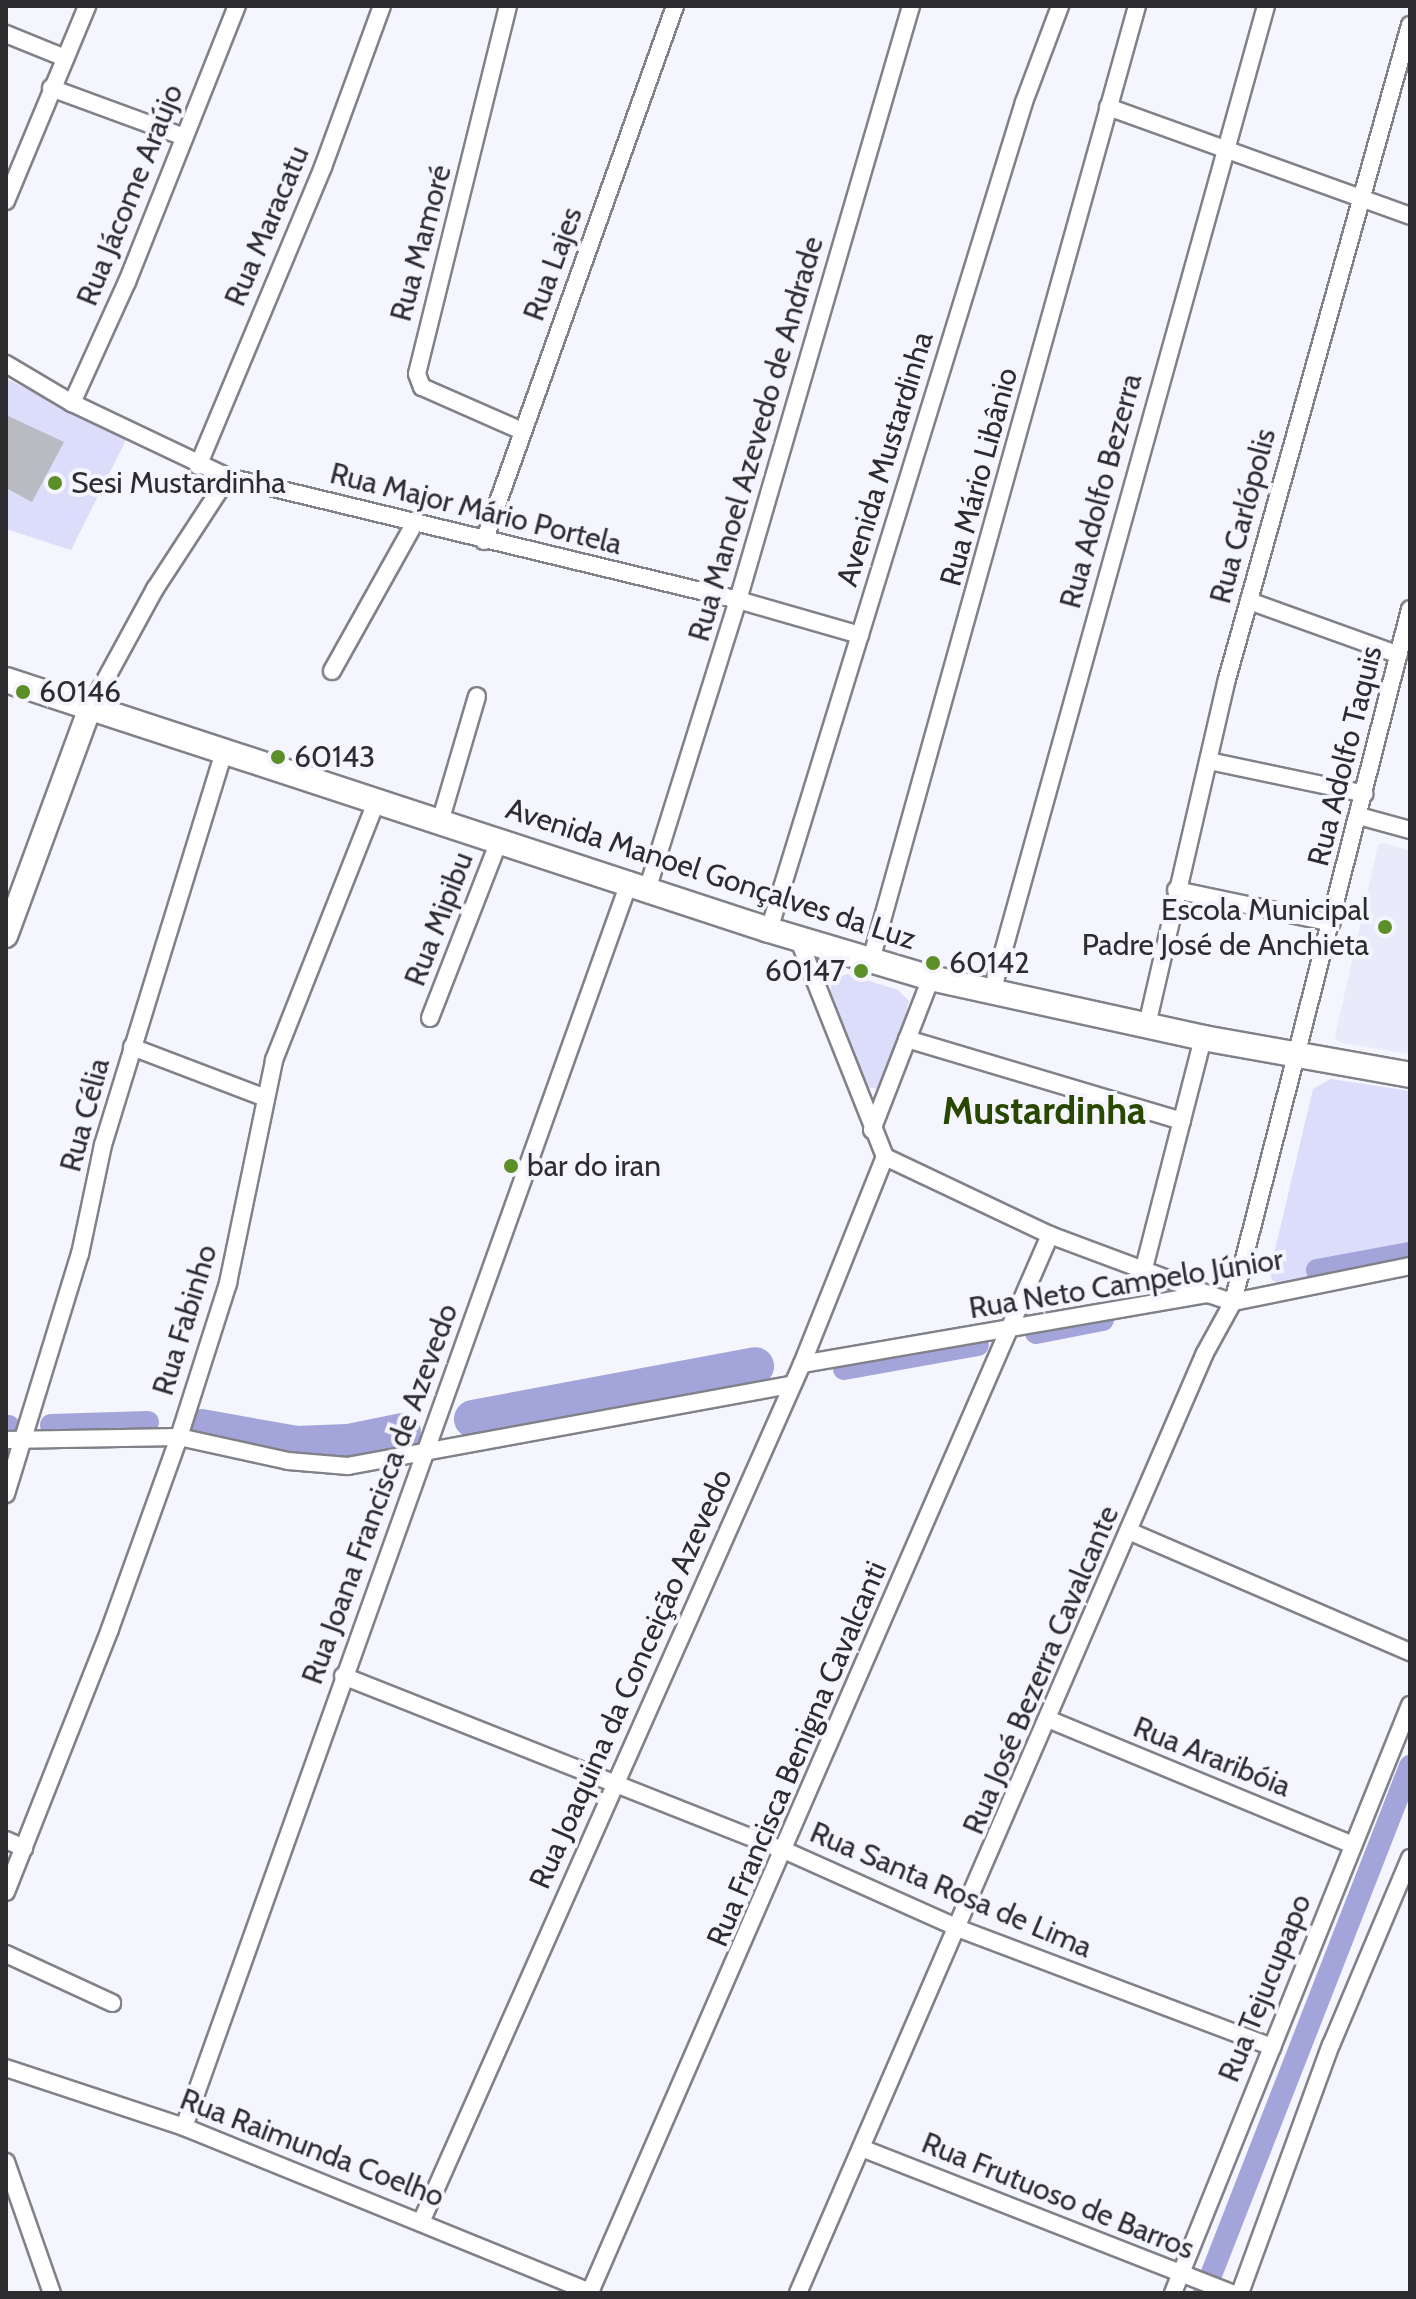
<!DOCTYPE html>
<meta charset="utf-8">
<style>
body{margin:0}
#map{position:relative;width:1416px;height:2299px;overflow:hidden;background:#f5f5fe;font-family:Cabin,sans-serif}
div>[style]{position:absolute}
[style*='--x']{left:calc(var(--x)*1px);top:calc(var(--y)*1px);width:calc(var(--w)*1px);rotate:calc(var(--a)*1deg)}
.built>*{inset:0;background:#e9eafa}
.green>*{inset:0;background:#dbddfa}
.canal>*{height:22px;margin:-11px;padding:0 11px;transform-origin:11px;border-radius:11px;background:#a2a4da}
.river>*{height:38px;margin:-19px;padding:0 19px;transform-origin:19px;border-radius:19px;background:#a2a4da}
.building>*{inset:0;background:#b9bac2}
.roads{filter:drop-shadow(2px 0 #808189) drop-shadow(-2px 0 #808189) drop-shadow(0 2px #808189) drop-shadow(0 -2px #808189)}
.minor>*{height:16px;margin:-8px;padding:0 8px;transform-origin:8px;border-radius:8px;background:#fff}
.tertiary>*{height:22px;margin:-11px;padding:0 11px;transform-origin:11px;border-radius:11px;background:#fff}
.secondary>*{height:24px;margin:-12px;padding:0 12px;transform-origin:12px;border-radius:12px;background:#fff}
.dots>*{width:22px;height:22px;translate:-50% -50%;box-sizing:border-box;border:4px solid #f5f5fe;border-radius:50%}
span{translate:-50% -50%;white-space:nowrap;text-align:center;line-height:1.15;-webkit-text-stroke:8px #f5f5fe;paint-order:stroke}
.street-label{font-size:30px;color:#2d2d30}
.poi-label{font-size:30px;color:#2d2d30}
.left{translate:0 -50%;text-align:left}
.right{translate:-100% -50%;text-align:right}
.district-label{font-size:38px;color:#284801;font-weight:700}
.frame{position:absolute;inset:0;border:8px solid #2d2d30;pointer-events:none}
</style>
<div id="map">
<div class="built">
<i style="clip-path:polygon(1384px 843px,1410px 851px,1410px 1054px,1338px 1042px,1335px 1037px,1378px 845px)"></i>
</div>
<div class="green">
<i style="clip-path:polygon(6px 379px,128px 436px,71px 550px,6px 529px)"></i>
<i style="clip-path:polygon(847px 974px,898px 990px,909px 1001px,887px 1084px,879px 1089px,865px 1087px,829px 995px,833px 979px)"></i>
<i style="clip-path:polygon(1331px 1079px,1410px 1091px,1410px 1263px,1283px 1287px,1272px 1280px,1270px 1271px,1313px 1089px)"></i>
</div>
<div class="canal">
<i style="--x:1317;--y:1270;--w:95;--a:-10.4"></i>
<i style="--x:1036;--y:1333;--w:68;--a:-11"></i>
<i style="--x:844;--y:1369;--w:136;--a:-10.2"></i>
<i style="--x:51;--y:1425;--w:97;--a:-1.8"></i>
<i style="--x:6;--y:1427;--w:3;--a:-18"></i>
<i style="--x:1204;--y:2293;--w:566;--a:-68.65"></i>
</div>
<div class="river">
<i style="--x:473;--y:1419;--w:287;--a:-10.6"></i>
<i style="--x:201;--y:1428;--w:97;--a:10.1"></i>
<i style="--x:296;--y:1445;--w:52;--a:-2.2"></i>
<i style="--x:348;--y:1443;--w:55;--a:-11.5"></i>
</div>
<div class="building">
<i style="clip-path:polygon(6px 415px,64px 442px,32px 502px,6px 488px)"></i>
</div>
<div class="roads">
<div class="minor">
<i style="--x:508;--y:6;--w:379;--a:103.9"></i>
<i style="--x:417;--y:374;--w:14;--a:69"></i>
<i style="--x:422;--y:387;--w:109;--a:23.7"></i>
<i style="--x:6;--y:34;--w:64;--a:22.1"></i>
<i style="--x:51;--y:88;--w:142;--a:20.2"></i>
<i style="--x:1108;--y:107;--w:321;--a:19.8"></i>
<i style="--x:6;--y:201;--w:211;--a:-67.4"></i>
<i style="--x:6;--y:364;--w:77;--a:30.6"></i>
<i style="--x:72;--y:403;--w:173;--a:25.4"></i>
<i style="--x:228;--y:477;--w:525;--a:13.56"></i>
<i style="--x:738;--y:600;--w:127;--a:16"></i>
<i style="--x:72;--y:403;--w:133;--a:-65.6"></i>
<i style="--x:127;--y:282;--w:297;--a:-68.3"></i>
<i style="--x:198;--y:466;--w:324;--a:-67.3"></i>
<i style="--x:323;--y:167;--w:171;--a:-69.9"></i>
<i style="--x:484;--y:541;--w:568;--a:-70.35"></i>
<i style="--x:1249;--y:601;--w:159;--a:19.8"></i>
<i style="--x:332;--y:671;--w:168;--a:-60.8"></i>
<i style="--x:90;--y:708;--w:136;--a:-61.4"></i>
<i style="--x:155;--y:589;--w:134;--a:-56.9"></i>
<i style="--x:1209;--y:761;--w:159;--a:11.9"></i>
<i style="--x:1359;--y:816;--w:53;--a:15.4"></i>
<i style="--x:440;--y:822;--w:131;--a:-73.6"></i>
<i style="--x:648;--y:887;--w:301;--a:-72.6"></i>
<i style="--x:738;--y:600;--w:619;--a:-73.76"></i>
<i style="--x:1176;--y:890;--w:159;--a:11.9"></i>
<i style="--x:769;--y:930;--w:866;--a:-72.88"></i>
<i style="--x:1024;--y:102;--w:103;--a:-69.4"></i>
<i style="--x:798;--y:938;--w:236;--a:68.3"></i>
<i style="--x:871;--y:960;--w:990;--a:-74.42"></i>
<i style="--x:992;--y:992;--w:1023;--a:-74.47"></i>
<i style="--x:430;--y:1018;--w:190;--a:-68.7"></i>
<i style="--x:1147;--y:1025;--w:355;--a:-77"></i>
<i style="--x:1227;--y:679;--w:679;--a:-74.37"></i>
<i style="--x:907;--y:1039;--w:287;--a:16.6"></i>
<i style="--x:132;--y:1047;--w:140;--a:20.9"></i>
<i style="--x:872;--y:1130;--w:163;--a:-68.8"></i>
<i style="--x:885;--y:1157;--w:183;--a:25.3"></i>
<i style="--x:1050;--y:1235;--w:169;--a:20.5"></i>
<i style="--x:1144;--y:1268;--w:237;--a:-75.6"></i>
<i style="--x:802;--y:1364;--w:412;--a:-9.8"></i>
<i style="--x:1208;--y:1294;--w:26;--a:18"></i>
<i style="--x:1233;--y:1302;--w:181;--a:-11.5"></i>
<i style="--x:6;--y:1440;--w:173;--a:-1"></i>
<i style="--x:179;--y:1437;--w:112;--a:12.4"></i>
<i style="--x:288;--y:1461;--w:60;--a:4.8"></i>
<i style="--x:348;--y:1466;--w:450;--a:-10.4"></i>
<i style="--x:6;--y:1494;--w:251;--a:-72.9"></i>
<i style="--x:80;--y:1254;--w:111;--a:-78.1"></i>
<i style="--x:103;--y:1145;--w:411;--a:-72.9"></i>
<i style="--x:1131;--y:1532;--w:304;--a:23.3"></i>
<i style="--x:343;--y:1676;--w:476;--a:21.6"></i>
<i style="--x:786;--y:1851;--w:191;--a:24.1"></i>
<i style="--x:960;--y:1929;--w:334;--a:20.7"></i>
<i style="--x:1050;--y:1720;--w:328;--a:22.4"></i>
<i style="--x:6;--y:1840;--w:20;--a:24"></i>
<i style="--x:6;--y:1892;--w:283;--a:-68.4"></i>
<i style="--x:110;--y:1629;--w:204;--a:-70.2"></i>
<i style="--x:179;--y:1437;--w:162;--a:-72.3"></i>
<i style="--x:228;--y:1283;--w:228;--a:-78.3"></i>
<i style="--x:274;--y:1060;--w:277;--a:-68.4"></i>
<i style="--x:6;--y:1954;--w:117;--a:24.8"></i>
<i style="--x:6;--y:2068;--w:188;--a:18.3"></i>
<i style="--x:184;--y:2127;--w:440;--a:22.1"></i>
<i style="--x:184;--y:2127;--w:1324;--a:-70.32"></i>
<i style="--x:864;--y:2149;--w:394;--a:21.4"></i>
<i style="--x:6;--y:2162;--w:139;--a:70.7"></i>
<i style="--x:422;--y:2220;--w:937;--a:-66.06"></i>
<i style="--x:802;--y:1364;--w:223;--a:-68.2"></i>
<i style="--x:590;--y:2292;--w:1153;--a:-66.48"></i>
<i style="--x:798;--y:2293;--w:1024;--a:-66.59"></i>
<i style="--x:1205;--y:1353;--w:58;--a:-61.2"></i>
<i style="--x:1233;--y:1302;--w:715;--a:-75.67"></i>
<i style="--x:1173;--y:2293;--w:634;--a:-68.05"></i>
<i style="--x:1240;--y:2293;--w:264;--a:-69.9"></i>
<i style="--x:1331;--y:2045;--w:203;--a:-67.1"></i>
</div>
<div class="tertiary">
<i style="--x:6;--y:936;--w:243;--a:-69.8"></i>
</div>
<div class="secondary">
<i style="--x:6;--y:680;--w:803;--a:18.14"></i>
<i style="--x:769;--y:930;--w:169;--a:16.5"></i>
<i style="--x:931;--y:978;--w:279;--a:12.4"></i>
<i style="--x:1203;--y:1038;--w:210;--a:10.1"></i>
</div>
</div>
<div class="dots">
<i style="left:55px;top:483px;background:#5c8f27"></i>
<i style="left:23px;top:692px;background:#5c8f27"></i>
<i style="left:278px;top:757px;background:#5c8f27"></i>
<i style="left:1385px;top:927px;background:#5c8f27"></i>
<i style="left:933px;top:963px;background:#5c8f27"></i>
<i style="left:861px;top:971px;background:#5c8f27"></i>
<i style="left:511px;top:1166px;background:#5c8f27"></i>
</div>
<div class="street-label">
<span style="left:130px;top:195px;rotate:-68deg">Rua Jácome Araújo</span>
<span style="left:267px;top:226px;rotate:-67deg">Rua Maracatu</span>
<span style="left:421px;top:243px;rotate:-75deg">Rua Mamoré</span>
<span style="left:553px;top:264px;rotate:-70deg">Rua Lajes</span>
<span style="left:756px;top:439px;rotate:-74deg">Rua Manoel Azevedo de Andrade</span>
<span style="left:885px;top:459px;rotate:-73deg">Avenida Mustardinha</span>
<span style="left:979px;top:477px;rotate:-75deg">Rua Mário Libânio</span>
<span style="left:1101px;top:491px;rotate:-75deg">Rua Adolfo Bezerra</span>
<span style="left:476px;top:509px;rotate:14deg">Rua Major Mário Portela</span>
<span style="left:1243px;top:516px;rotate:-75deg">Rua Carlópolis</span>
<span style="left:1345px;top:756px;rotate:-76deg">Rua Adolfo Taquis</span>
<span style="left:711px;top:874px;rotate:18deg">Avenida Manoel Gonçalves da Luz</span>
<span style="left:439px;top:919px;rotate:-69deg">Rua Mipibu</span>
<span style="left:85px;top:1115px;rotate:-75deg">Rua Célia</span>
<span style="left:1126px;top:1284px;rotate:-9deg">Rua Neto Campelo Júnior</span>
<span style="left:185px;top:1320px;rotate:-73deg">Rua Fabinho</span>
<span style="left:380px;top:1494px;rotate:-70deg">Rua Joana Francisca de Azevedo</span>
<span style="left:1041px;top:1670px;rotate:-67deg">Rua José Bezerra Cavalcante</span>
<span style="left:631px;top:1679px;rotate:-66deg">Rua Joaquina da Conceição Azevedo</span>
<span style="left:797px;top:1754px;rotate:-67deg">Rua Francisca Benigna Cavalcanti</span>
<span style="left:1212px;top:1757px;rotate:22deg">Rua Araribóia</span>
<span style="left:951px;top:1890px;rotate:23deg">Rua Santa Rosa de Lima</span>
<span style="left:1265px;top:1988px;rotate:-68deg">Rua Tejucupapo</span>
<span style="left:312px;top:2148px;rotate:21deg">Rua Raimunda Coelho</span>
<span style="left:1058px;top:2196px;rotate:22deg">Rua Frutuoso de Barros</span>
</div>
<div class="poi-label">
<span class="left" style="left:71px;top:483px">Sesi Mustardinha</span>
<span class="left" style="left:39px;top:692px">60146</span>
<span class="left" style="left:294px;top:757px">60143</span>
<span class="right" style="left:1369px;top:927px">Escola Municipal<br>Padre José de Anchieta</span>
<span class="left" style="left:949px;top:963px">60142</span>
<span class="right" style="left:845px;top:971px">60147</span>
<span class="left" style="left:527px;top:1166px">bar do iran</span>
</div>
<div class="district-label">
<span style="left:1044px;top:1111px">Mustardinha</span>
</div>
<div class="frame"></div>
</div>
